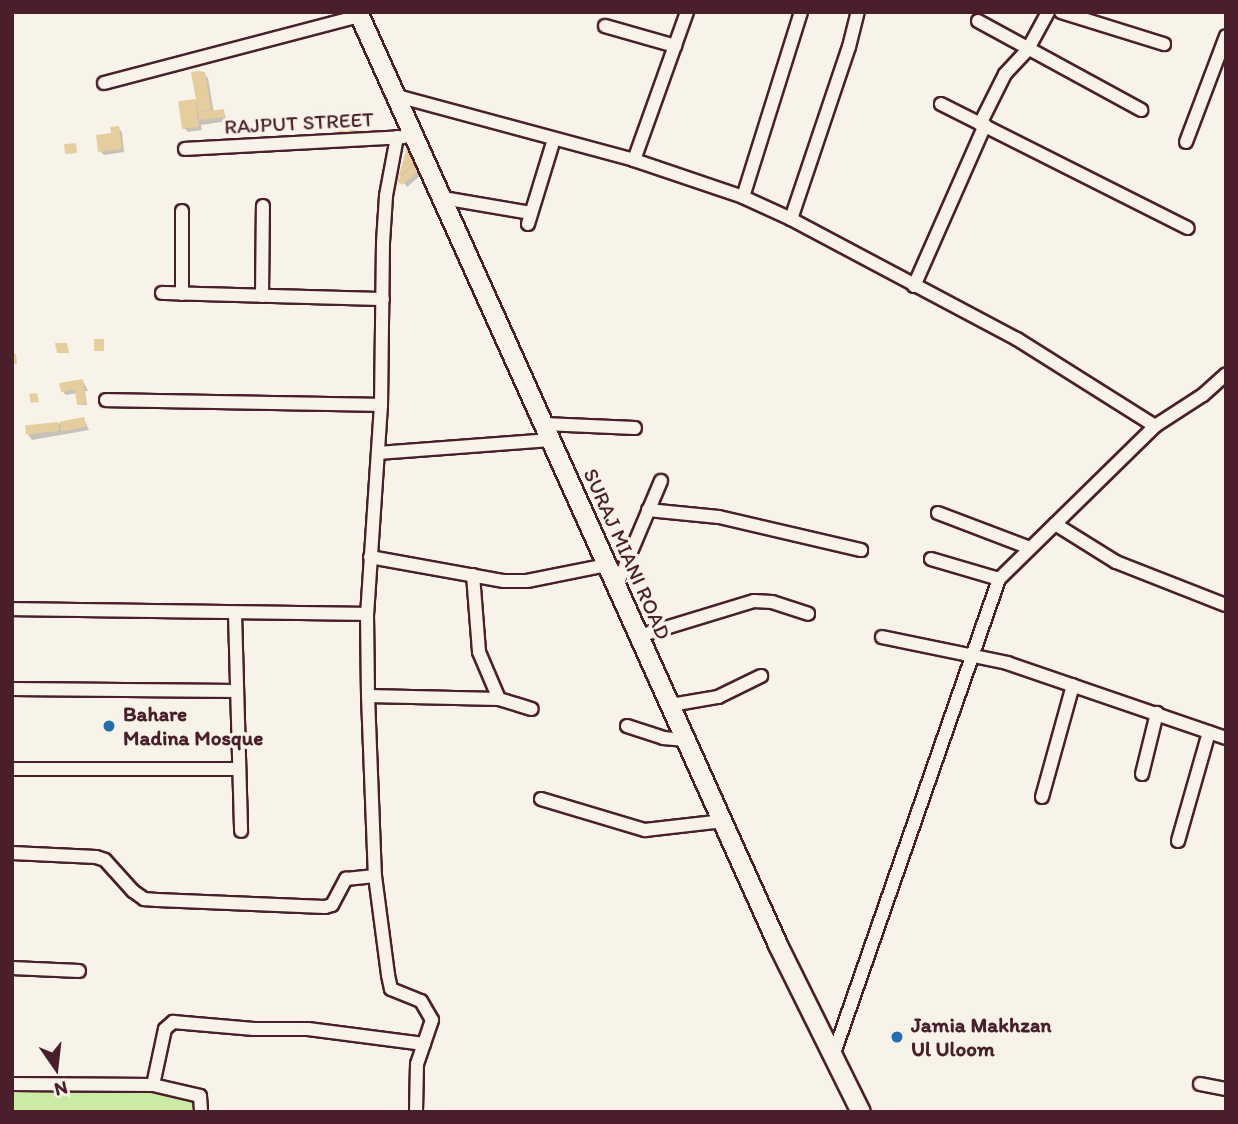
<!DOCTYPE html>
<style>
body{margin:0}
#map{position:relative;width:1238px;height:1124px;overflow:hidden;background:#f7f3e8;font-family:Itim,sans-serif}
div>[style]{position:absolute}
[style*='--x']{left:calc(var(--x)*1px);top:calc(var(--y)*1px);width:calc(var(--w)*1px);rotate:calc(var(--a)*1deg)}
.green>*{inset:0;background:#caeba3}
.shadow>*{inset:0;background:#0003}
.building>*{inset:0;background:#e6cd9c;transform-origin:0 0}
.roads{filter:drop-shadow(2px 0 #4a1f2b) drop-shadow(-2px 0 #4a1f2b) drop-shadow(0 2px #4a1f2b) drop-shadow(0 -2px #4a1f2b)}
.street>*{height:12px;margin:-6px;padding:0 6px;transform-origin:6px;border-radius:6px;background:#f7f3e8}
.secondary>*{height:18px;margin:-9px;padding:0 9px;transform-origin:9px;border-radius:9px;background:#f7f3e8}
.dots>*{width:19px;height:19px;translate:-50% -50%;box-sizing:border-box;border:4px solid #f7f3e8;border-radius:50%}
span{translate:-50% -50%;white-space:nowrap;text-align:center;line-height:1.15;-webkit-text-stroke:7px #f7f3e8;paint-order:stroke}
.street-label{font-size:21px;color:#4a1f2b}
.poi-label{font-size:21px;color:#4a1f2b;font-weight:700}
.left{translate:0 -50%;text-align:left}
.frame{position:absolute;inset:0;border:14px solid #4a1f2b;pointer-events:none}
.north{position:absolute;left:21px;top:1033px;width:70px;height:70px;-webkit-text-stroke:5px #f7f3e8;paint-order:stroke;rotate:166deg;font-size:19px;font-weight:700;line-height:28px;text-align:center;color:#4a1f2b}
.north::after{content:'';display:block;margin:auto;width:24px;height:32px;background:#4a1f2b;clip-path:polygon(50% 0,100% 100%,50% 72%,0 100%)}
</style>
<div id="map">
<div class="green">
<i style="clip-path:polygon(71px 1082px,200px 1096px,200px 1112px,12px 1112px,12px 1084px)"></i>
</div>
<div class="shadow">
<i style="clip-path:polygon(204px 74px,208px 78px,214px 113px,223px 111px,228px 121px,201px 125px,202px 130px,188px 132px,184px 128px,180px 103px,198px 100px)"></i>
<i style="clip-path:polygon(353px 116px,357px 120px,358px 135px,345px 135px,341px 132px)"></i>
<i style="clip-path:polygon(118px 128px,122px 132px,124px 152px,104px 155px,100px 151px)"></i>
<i style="clip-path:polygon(410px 146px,427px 170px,407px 187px,400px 178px)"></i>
<i style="clip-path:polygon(83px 381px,88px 391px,85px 391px,87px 405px,80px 405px,77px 393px,66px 395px,62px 391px)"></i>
<i style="clip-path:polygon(84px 419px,89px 430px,32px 440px,29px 436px,27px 429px)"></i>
</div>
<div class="building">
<i style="clip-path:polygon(199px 71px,205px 72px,211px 110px,198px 112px,191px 72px)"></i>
<i style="left:195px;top:99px;width:28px;height:17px;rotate:82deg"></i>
<i style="left:224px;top:109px;width:8px;height:26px;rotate:83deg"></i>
<i style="left:354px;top:114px;width:18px;height:16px;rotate:87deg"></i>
<i style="clip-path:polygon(119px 126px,122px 149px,98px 152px,96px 135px,111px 133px,110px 127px)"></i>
<i style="left:76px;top:143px;width:10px;height:12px;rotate:84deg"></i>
<i style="clip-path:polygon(408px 144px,425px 166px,402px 185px,397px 181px,413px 164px,398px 178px)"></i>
<i style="left:94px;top:339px;width:10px;height:12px"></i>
<i style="clip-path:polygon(55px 343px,67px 343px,69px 353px,57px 353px)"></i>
<i style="clip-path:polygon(12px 354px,16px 354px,17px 364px,12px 364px)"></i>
<i style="clip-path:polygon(83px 379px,86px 404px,77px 405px,75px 389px,61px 392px,59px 383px)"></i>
<i style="clip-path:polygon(37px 393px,39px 402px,31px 403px,29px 394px)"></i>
<i style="left:84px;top:417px;width:10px;height:25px;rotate:79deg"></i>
<i style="left:58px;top:422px;width:9px;height:33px;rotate:84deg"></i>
</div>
<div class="roads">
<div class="street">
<i style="--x:1061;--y:12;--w:108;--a:17.3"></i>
<i style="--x:978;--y:21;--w:186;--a:28.6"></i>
<i style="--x:605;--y:26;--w:73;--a:15.9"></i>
<i style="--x:104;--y:83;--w:265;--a:-14.7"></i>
<i style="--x:397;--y:96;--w:245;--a:15.1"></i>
<i style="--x:634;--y:160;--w:115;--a:18.7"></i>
<i style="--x:743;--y:197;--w:53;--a:24.6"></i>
<i style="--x:791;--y:219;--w:256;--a:28"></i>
<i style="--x:1017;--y:339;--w:163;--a:32.2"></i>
<i style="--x:941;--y:104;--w:276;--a:26.7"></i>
<i style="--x:980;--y:124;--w:56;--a:-63.4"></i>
<i style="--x:1005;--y:74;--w:34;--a:-47"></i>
<i style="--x:1028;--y:49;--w:42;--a:-61.6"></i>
<i style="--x:397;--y:137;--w:60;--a:100.6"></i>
<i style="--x:386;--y:196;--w:47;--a:93.7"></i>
<i style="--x:383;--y:243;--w:162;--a:90.7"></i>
<i style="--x:381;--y:405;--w:209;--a:93.8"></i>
<i style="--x:367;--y:614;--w:82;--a:89.3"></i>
<i style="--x:368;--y:696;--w:180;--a:87.8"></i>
<i style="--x:375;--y:876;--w:100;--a:82.5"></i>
<i style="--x:388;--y:975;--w:14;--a:78"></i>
<i style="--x:391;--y:989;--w:32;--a:22"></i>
<i style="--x:421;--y:1001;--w:22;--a:60"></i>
<i style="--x:432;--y:1020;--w:46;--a:108.8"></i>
<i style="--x:417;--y:1064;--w:48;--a:91.2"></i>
<i style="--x:1186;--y:142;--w:113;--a:-69.3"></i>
<i style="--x:185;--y:149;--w:219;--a:-3.1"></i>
<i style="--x:634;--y:160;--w:157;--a:-70.3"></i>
<i style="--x:743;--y:197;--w:194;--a:-72.6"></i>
<i style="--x:443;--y:198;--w:89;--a:9.7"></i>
<i style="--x:791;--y:219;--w:182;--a:-71.4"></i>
<i style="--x:849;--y:47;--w:36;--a:-76"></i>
<i style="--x:528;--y:224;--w:89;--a:-73"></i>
<i style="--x:914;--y:286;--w:176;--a:-66.2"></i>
<i style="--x:162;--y:293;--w:221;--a:1.6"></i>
<i style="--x:182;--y:294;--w:83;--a:-90"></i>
<i style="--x:262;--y:296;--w:90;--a:-89.4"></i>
<i style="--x:106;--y:400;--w:275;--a:1"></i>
<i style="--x:544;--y:424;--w:91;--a:2.5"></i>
<i style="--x:378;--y:453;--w:173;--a:-4.3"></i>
<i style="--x:648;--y:510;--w:71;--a:5.6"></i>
<i style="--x:719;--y:517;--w:146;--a:13.1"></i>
<i style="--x:938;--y:513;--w:98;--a:20.8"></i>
<i style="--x:1055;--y:524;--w:72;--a:31.9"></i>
<i style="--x:1116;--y:562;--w:118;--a:21.4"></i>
<i style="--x:370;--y:557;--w:136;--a:10.2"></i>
<i style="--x:504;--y:581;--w:23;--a:0"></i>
<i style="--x:527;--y:581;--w:82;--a:-11.3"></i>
<i style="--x:931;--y:559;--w:71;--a:16.4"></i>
<i style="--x:473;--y:575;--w:77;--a:85.5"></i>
<i style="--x:479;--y:652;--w:51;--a:66.9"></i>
<i style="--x:617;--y:585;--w:113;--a:-67.1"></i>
<i style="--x:12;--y:609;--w:355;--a:0.8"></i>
<i style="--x:235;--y:613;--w:218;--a:88.4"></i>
<i style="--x:639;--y:636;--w:120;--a:-16.9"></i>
<i style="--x:754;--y:601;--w:18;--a:3"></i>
<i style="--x:772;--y:602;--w:38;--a:18"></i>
<i style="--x:882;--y:637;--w:128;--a:11.7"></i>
<i style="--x:1007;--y:663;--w:231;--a:18.9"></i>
<i style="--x:12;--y:689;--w:225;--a:0.5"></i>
<i style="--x:368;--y:696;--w:131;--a:1.3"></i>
<i style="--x:499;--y:699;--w:34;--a:17"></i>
<i style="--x:671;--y:705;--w:48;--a:-9.7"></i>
<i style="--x:718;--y:697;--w:48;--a:-26"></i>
<i style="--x:627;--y:726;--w:38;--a:18"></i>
<i style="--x:663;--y:738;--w:23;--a:5"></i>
<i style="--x:12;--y:769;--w:227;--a:0"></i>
<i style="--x:1142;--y:774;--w:63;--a:-76.2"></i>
<i style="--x:1042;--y:797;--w:116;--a:-74.5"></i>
<i style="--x:541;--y:799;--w:109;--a:16.6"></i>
<i style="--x:645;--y:830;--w:79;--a:-6.6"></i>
<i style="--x:1178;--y:841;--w:113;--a:-74.1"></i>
<i style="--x:12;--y:853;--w:84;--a:2.7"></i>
<i style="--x:96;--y:857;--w:9;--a:18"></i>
<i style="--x:105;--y:860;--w:42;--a:47.9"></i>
<i style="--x:133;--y:891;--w:14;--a:36"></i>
<i style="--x:144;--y:899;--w:13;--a:4"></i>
<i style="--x:157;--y:900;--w:168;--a:2.4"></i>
<i style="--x:325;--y:907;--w:7;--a:-16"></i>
<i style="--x:332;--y:905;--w:30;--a:-62"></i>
<i style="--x:346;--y:879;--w:29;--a:-6"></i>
<i style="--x:12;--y:968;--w:67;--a:2.6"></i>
<i style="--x:833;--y:1056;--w:505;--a:-70.81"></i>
<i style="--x:999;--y:579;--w:219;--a:-44.4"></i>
<i style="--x:1155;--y:426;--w:57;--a:-32.9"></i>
<i style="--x:1203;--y:395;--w:31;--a:-42"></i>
<i style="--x:12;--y:1084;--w:141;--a:0.4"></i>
<i style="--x:153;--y:1085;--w:48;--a:13.2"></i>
<i style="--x:200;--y:1096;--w:16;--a:86"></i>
<i style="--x:1200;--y:1084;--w:26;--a:11"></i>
<i style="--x:153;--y:1085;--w:57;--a:-77.9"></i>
<i style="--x:165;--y:1029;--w:11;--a:-41"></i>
<i style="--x:173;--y:1022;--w:81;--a:4.9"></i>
<i style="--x:254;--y:1029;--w:54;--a:0"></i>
<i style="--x:308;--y:1029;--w:117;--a:7.4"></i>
</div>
<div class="secondary">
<i style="--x:358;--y:12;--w:1023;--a:65.76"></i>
<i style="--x:778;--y:945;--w:186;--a:63.6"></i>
</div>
</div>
<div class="dots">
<i style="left:109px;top:726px;background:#1f6fb2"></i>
<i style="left:897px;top:1037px;background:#1f6fb2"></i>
</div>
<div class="street-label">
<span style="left:299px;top:123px;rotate:-3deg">RAJPUT STREET</span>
<span style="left:627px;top:554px;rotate:66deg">SURAJ MIANI ROAD</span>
</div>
<div class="poi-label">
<span class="left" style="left:123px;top:726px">Bahare<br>Madina Mosque</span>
<span class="left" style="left:911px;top:1037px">Jamia Makhzan<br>Ul Uloom</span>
</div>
<div class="frame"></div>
<div class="north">N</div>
</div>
